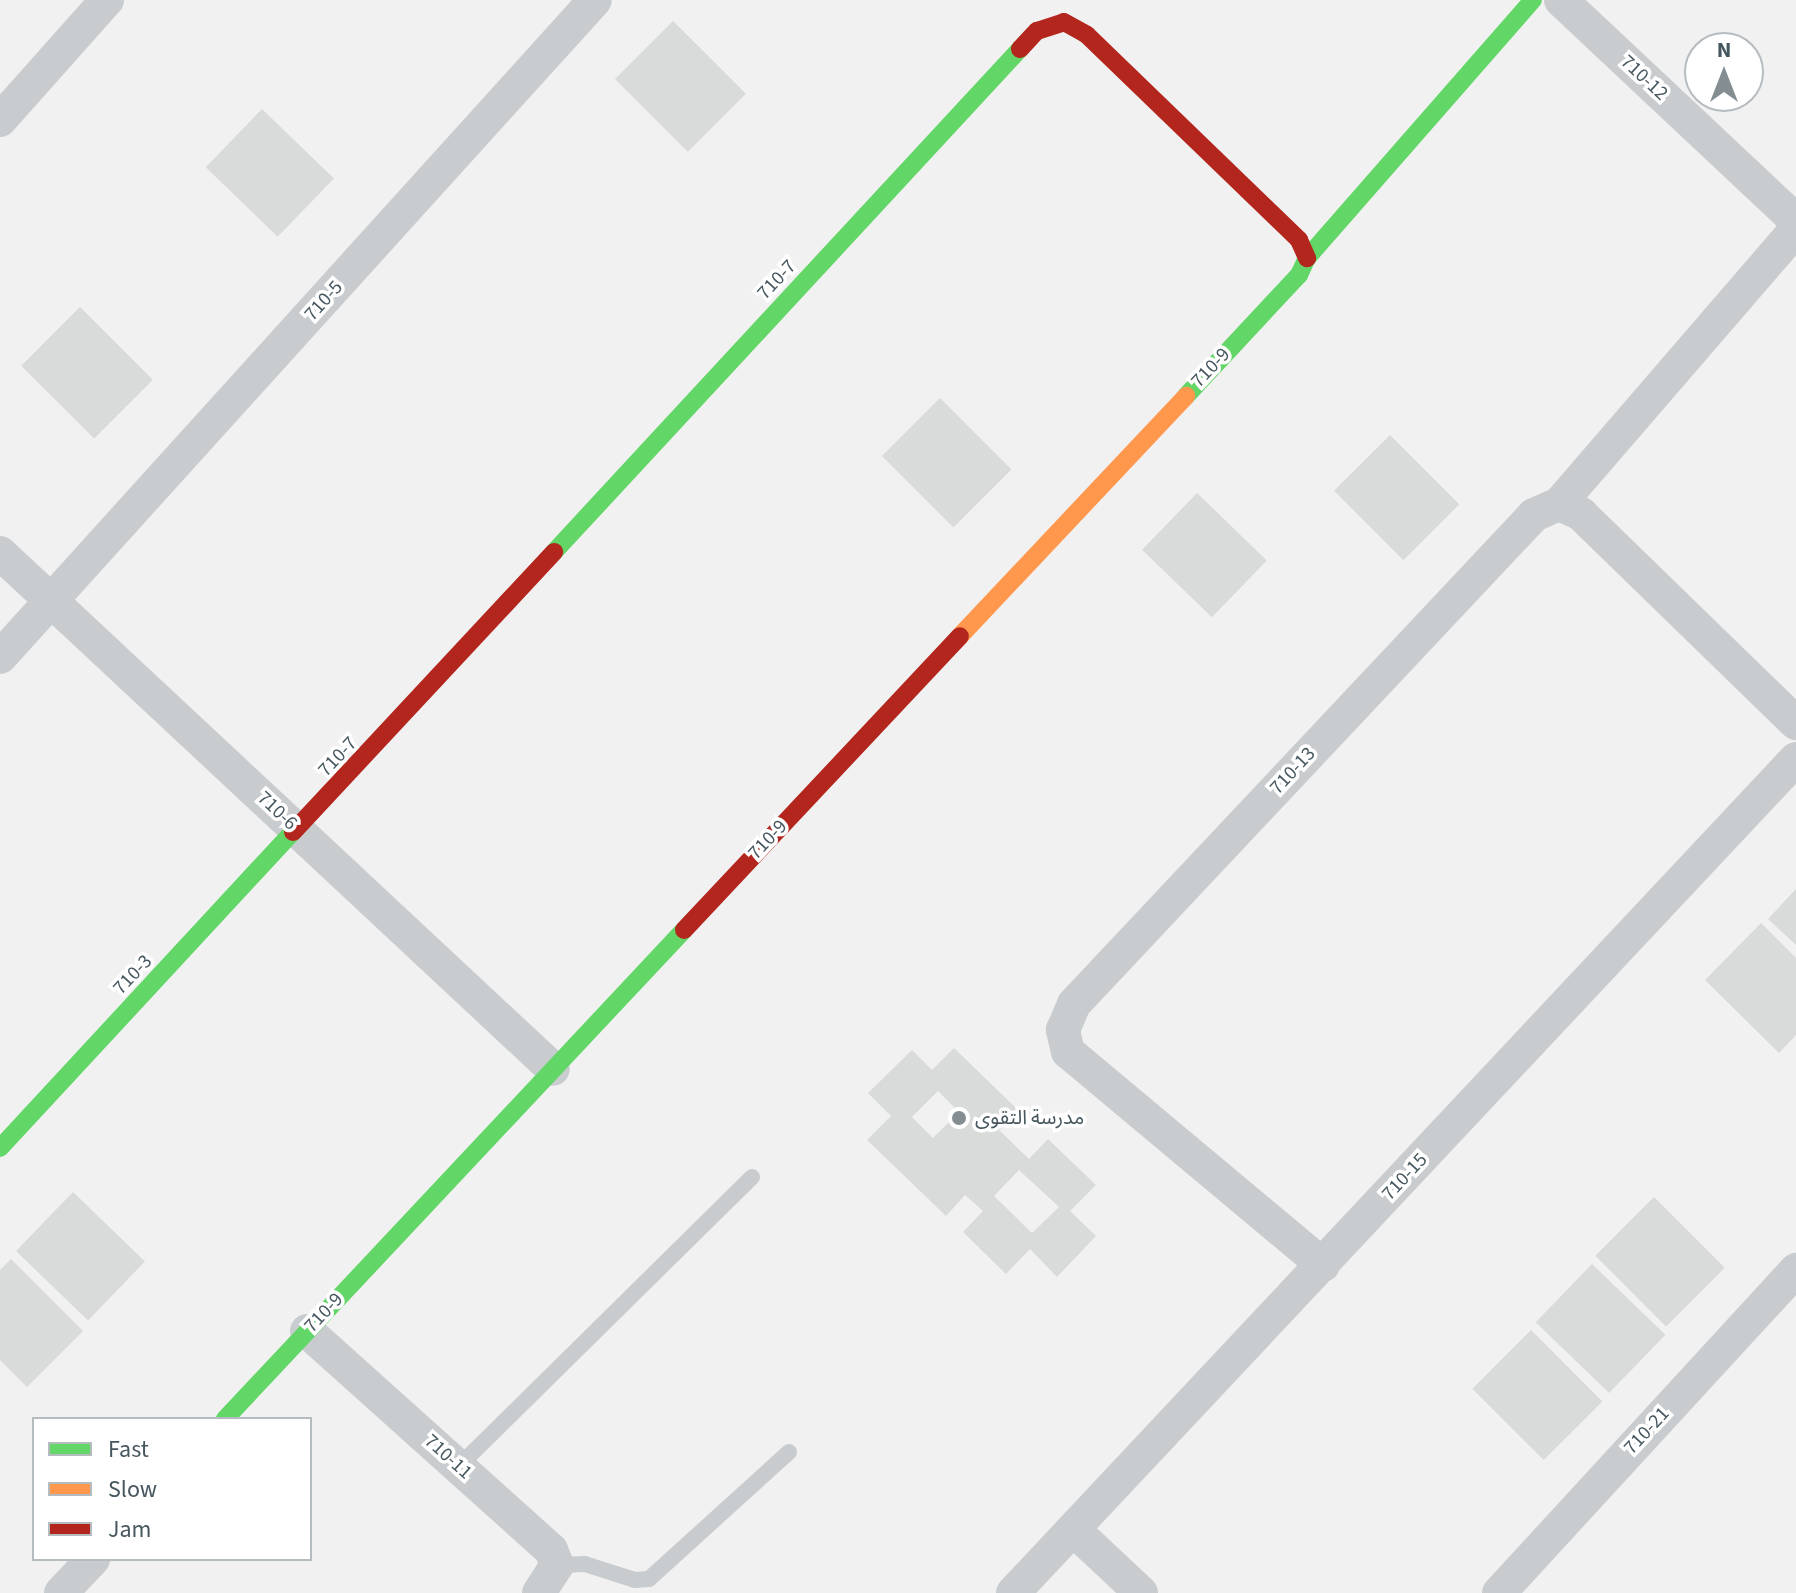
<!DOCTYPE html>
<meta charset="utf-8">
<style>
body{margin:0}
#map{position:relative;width:1796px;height:1593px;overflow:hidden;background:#f2f1f1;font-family:"Source Sans 3","Noto Sans Arabic",sans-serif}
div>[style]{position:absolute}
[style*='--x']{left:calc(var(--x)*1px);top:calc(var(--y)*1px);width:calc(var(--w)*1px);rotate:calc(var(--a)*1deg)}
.building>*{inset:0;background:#d9dada;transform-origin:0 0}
.lane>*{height:16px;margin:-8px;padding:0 8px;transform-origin:8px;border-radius:8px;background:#c8ccce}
.street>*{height:34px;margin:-17px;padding:0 17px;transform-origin:17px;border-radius:17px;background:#c8ccce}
.fast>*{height:18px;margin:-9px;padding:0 9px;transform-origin:9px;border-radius:9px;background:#63d668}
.slow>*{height:18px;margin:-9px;padding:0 9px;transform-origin:9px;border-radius:9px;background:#ff974d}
.jam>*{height:18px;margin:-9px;padding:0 9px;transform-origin:9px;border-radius:9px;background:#b3261e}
.dots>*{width:22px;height:22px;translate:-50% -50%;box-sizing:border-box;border:4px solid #fff;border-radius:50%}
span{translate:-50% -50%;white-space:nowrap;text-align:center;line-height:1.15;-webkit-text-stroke:7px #fff;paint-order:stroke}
.street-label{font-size:20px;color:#47575f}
.poi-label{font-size:20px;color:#47575f}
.left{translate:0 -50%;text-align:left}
.legend{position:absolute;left:32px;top:1417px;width:280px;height:144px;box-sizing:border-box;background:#fff;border:2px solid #b5bcbf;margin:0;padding:10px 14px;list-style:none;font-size:24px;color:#47575f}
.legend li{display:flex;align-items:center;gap:16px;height:40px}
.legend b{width:40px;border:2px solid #b5bcbf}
.north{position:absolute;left:1684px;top:32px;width:80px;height:80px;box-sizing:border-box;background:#fff;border:2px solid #b5bcbf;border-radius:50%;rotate:0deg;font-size:22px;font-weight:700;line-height:32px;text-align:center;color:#47575f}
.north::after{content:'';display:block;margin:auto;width:28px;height:36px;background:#838d92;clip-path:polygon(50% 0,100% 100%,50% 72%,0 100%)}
</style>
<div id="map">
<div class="building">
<i style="left:673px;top:21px;width:103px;height:82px;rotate:45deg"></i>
<i style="left:262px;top:109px;width:100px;height:81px;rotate:44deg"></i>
<i style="left:80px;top:307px;width:103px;height:83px;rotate:45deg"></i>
<i style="left:940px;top:398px;width:101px;height:82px;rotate:45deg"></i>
<i style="left:1390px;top:435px;width:98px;height:79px;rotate:45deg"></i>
<i style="left:1197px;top:493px;width:97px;height:79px;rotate:44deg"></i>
<i style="clip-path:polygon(1796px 889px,1796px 945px,1768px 919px)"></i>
<i style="clip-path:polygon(1761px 923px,1796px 958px,1796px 1035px,1779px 1053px,1705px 980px)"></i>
<i style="clip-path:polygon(evenodd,954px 1048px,1019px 1111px,999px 1130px,1029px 1159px,1048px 1139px,1096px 1185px,1070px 1211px,1096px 1236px,1057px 1277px,1030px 1249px,1006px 1274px,963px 1232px,983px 1211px,965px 1195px,946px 1216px,867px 1140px,891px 1116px,868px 1093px,912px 1050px,932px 1070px,954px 1048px,938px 1091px,959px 1112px,933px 1138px,912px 1117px,938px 1091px,954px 1048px,1019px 1170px,1059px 1207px,1032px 1233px,994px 1196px,1019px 1170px)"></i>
<i style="left:73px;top:1192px;width:100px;height:82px;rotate:44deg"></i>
<i style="left:1654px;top:1197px;width:100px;height:83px;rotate:45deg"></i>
<i style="clip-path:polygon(11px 1259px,83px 1331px,27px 1387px,0 1360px,0 1270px)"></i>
<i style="left:1592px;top:1264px;width:102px;height:81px;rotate:44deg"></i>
<i style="left:1531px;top:1330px;width:101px;height:83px;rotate:45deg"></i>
</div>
<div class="lane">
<i style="--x:458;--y:1467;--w:413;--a:-44.6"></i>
<i style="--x:557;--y:1565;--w:28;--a:-2"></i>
<i style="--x:585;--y:1564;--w:52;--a:17.7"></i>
<i style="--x:635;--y:1580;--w:14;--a:-4"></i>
<i style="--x:649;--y:1579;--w:189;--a:-42.2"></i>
</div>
<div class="street">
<i style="--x:1561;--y:0;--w:323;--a:43.2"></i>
<i style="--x:0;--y:120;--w:161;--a:-48.3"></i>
<i style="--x:1559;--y:504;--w:363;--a:-49.2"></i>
<i style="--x:0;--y:553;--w:756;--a:43.02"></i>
<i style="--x:0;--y:657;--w:886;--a:-47.84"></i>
<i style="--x:1323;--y:1265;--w:332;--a:-140.1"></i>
<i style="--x:1068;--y:1052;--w:23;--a:-103"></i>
<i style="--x:1063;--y:1030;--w:28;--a:-67"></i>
<i style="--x:1074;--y:1004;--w:671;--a:-46.75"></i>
<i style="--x:1534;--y:515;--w:27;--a:-24"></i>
<i style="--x:1559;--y:504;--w:24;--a:24"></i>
<i style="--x:1581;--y:514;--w:300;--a:44.2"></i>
<i style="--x:307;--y:1331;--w:328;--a:41.9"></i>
<i style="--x:551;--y:1550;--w:16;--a:68"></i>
<i style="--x:557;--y:1565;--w:33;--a:123"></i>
<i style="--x:1074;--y:1530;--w:92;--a:43.2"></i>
<i style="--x:61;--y:1593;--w:47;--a:-46.7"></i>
<i style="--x:1013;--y:1593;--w:1144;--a:-46.81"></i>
<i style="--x:1499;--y:1593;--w:439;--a:-47.4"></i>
</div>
<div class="fast">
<i style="--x:1186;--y:396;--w:166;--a:-47"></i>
<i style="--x:1299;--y:275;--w:19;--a:-65"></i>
<i style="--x:1307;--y:258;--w:343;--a:-48.8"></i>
<i style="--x:554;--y:552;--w:686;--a:-47.19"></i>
<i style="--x:0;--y:1148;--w:431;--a:-47.2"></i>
<i style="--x:225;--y:1419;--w:671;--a:-46.81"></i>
</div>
<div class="slow">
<i style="--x:960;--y:636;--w:330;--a:-46.7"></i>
</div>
<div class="jam">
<i style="--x:1020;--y:49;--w:25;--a:-47"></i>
<i style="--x:1037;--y:31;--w:28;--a:-18"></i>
<i style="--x:1064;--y:22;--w:26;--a:29"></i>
<i style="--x:1087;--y:35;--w:295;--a:44"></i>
<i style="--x:1299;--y:240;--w:20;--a:66"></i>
<i style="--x:293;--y:832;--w:383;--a:-47"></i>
<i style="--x:684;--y:930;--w:403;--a:-46.8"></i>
</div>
<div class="dots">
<i style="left:959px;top:1118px;background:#838d92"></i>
</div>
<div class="street-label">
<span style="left:1644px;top:78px;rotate:43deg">710-12</span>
<span style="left:777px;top:280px;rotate:-47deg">710-7</span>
<span style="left:324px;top:301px;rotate:-48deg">710-5</span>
<span style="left:1211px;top:368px;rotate:-47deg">710-9</span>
<span style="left:338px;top:757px;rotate:-47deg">710-7</span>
<span style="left:1293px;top:771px;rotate:-47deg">710-13</span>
<span style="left:277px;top:811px;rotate:43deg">710-6</span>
<span style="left:768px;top:840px;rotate:-47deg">710-9</span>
<span style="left:133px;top:975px;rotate:-47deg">710-3</span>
<span style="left:1405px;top:1177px;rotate:-47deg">710-15</span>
<span style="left:324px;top:1313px;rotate:-47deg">710-9</span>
<span style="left:1647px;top:1431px;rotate:-47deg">710-21</span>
<span style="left:448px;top:1457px;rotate:42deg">710-11</span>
</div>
<div class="poi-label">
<span class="left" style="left:975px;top:1118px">مدرسة التقوى</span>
</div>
<ul class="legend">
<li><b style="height:10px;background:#63d668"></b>Fast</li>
<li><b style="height:10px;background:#ff974d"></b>Slow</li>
<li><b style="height:10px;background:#b3261e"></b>Jam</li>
</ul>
<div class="north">N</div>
</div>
